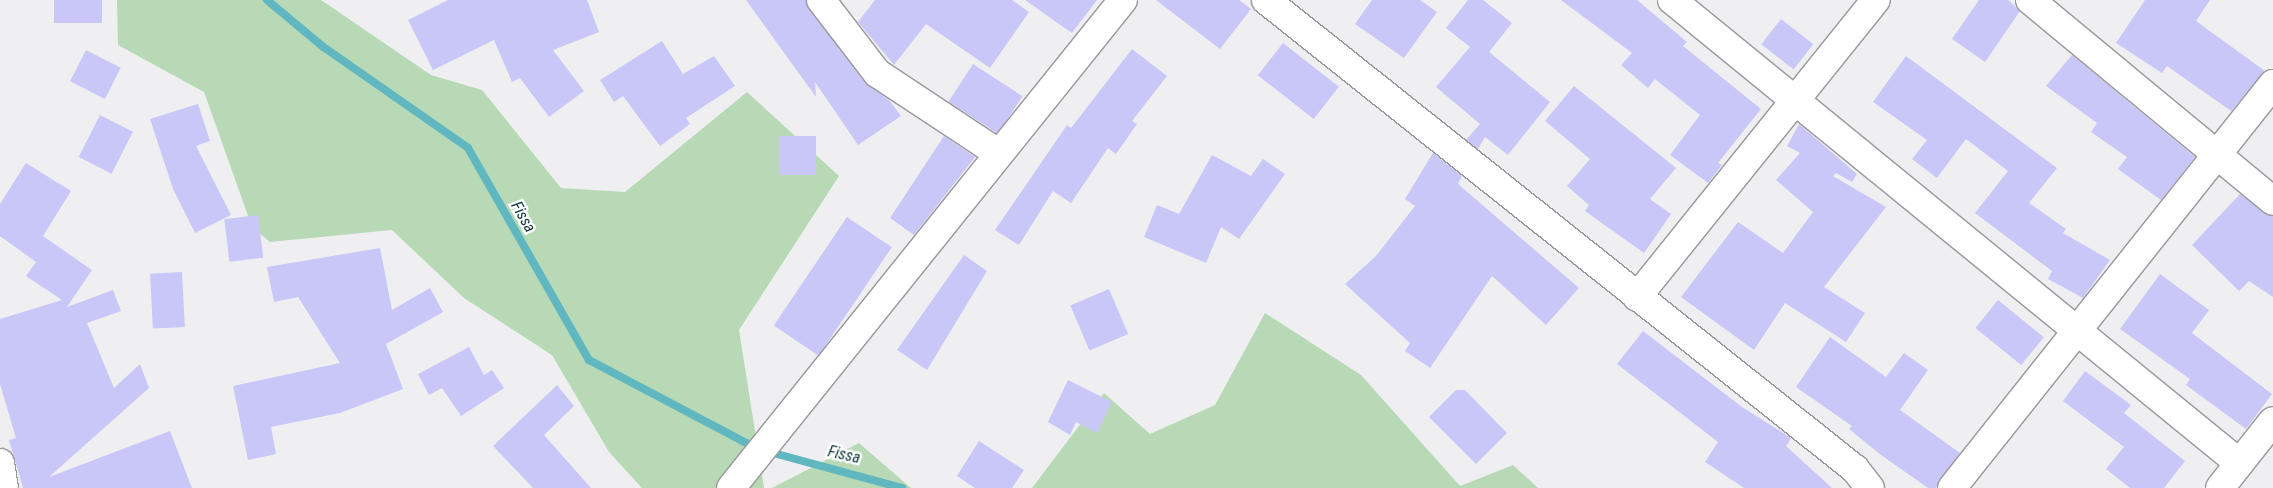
<!DOCTYPE html>
<style>
body{margin:0}
#map{position:relative;width:2273px;height:488px;overflow:hidden;background:#efeff2;font-family:"Roboto Condensed",sans-serif}
div>[style]{position:absolute}
[style*='--x']{left:calc(var(--x)*1px);top:calc(var(--y)*1px);width:calc(var(--w)*1px);rotate:calc(var(--a)*1deg)}
.green>*{inset:0;background:#b7d9b6}
.stream>*{height:8px;margin:-4px;padding:0 4px;transform-origin:4px;border-radius:4px;background:#60b7c0}
.building>*{inset:0;background:#c8c7f7;transform-origin:0 0}
.roads{filter:drop-shadow(1px 0 #98989c) drop-shadow(-1px 0 #98989c) drop-shadow(0 1px #98989c) drop-shadow(0 -1px #98989c)}
.street>*{height:28px;margin:-14px;padding:0 14px;transform-origin:14px;border-radius:14px;background:#fff}
span{translate:-50% -50%;white-space:nowrap;text-align:center;line-height:1.15;-webkit-text-stroke:5px #fff;paint-order:stroke}
.water-label{font-size:16px;color:#0d383c;font-style:italic}
</style>
<div id="map">
<div class="green">
<i style="clip-path:polygon(117px 0,321px 0,431px 75px,482px 90px,561px 188px,625px 192px,747px 92px,839px 176px,739px 330px,764px 488px,642px 488px,609px 452px,552px 355px,464px 298px,392px 230px,270px 242px,252px 227px,204px 92px,118px 45px)"></i>
<i style="clip-path:polygon(1265px 313px,1361px 375px,1460px 486px,1513px 465px,1538px 488px,1032px 488px,1104px 393px,1150px 434px,1215px 405px)"></i>
<i style="clip-path:polygon(859px 443px,911px 488px,772px 488px)"></i>
</div>
<div class="stream">
<i style="--x:267;--y:0;--w:72;--a:39.9"></i>
<i style="--x:322;--y:46;--w:178;--a:34.9"></i>
<i style="--x:468;--y:148;--w:244;--a:60.3"></i>
<i style="--x:589;--y:360;--w:180;--a:27.8"></i>
<i style="--x:777;--y:454;--w:130;--a:15.2"></i>
</div>
<div class="building">
<i style="left:54px;top:0;width:48px;height:23px"></i>
<i style="clip-path:polygon(448px 0,587px 0,599px 32px,553px 50px,584px 91px,549px 117px,520px 78px,512px 82px,494px 40px,433px 70px,408px 20px)"></i>
<i style="clip-path:polygon(746px 0,806px 0,865px 83px,889px 100px,901px 116px,858px 145px,815px 82px,816px 97px)"></i>
<i style="clip-path:polygon(875px 0,1012px 0,1029px 12px,990px 68px,926px 24px,894px 65px,858px 22px)"></i>
<i style="clip-path:polygon(1025px 0,1097px 0,1072px 33px)"></i>
<i style="clip-path:polygon(1156px 0,1239px 0,1251px 9px,1220px 49px)"></i>
<i style="clip-path:polygon(1372px 0,1420px 0,1437px 12px,1404px 58px,1355px 24px)"></i>
<i style="clip-path:polygon(1468px 0,1483px 0,1512px 23px,1489px 52px,1550px 102px,1508px 155px,1485px 137px,1478px 149px,1466px 140px,1480px 124px,1436px 87px,1470px 47px,1446px 28px)"></i>
<i style="clip-path:polygon(1561px 0,1637px 0,1687px 42px,1683px 46px,1761px 109px,1718px 163px,1722px 165px,1708px 183px,1670px 155px,1700px 115px,1655px 79px,1648px 88px,1621px 65px,1632px 53px)"></i>
<i style="clip-path:polygon(1979px 0,2008px 0,2020px 11px,1985px 62px,1952px 39px)"></i>
<i style="clip-path:polygon(2145px 0,2210px 0,2196px 21px,2265px 71px,2231px 111px,2167px 66px,2162px 73px,2116px 43px)"></i>
<i style="left:1781px;top:19px;width:41px;height:32px;rotate:38deg"></i>
<i style="clip-path:polygon(662px 41px,683px 74px,714px 56px,735px 86px,686px 118px,690px 124px,660px 146px,623px 96px,614px 102px,600px 80px)"></i>
<i style="left:1283px;top:43px;width:71px;height:41px;rotate:38deg"></i>
<i style="clip-path:polygon(1132px 49px,1167px 76px,1132px 121px,1137px 124px,1116px 154px,1108px 148px,1071px 203px,1053px 191px,1019px 245px,995px 230px,1067px 125px,1071px 128px)"></i>
<i style="left:86px;top:50px;width:39px;height:35px;rotate:27deg"></i>
<i style="clip-path:polygon(2072px 55px,2195px 157px,2161px 200px,2118px 169px,2127px 157px,2091px 132px,2097px 123px,2046px 86px)"></i>
<i style="clip-path:polygon(1906px 56px,2057px 168px,2029px 203px,2066px 229px,2063px 233px,2110px 260px,2083px 298px,2048px 279px,2052px 271px,1975px 213px,2008px 171px,1966px 139px,1937px 178px,1912px 159px,1927px 140px,1873px 102px)"></i>
<i style="left:973px;top:64px;width:59px;height:45px;rotate:33deg"></i>
<i style="clip-path:polygon(1574px 86px,1676px 168px,1650px 199px,1671px 214px,1644px 253px,1585px 211px,1589px 205px,1567px 186px,1590px 159px,1545px 121px)"></i>
<i style="clip-path:polygon(198px 104px,210px 141px,196px 146px,231px 215px,195px 233px,173px 189px,150px 119px)"></i>
<i style="left:100px;top:115px;width:37px;height:47px;rotate:27deg"></i>
<i style="clip-path:polygon(1799px 124px,1857px 174px,1852px 182px,1836px 173px,1833px 176px,1886px 207px,1824px 287px,1865px 313px,1846px 342px,1785px 303px,1754px 350px,1681px 297px,1738px 222px,1783px 253px,1813px 212px,1776px 180px,1800px 153px,1787px 146px)"></i>
<i style="left:779px;top:136px;width:37px;height:39px"></i>
<i style="clip-path:polygon(944px 136px,975px 157px,914px 235px,890px 218px)"></i>
<i style="clip-path:polygon(1433px 153px,1462px 176px,1458px 184px,1579px 288px,1546px 325px,1492px 276px,1430px 368px,1405px 351px,1410px 343px,1345px 284px,1376px 256px,1415px 206px,1405px 199px)"></i>
<i style="clip-path:polygon(1212px 155px,1251px 176px,1263px 159px,1285px 174px,1239px 239px,1221px 227px,1206px 263px,1144px 237px,1157px 205px,1179px 214px)"></i>
<i style="clip-path:polygon(26px 163px,71px 191px,43px 236px,92px 270px,67px 307px,113px 290px,121px 311px,87px 323px,114px 388px,140px 364px,149px 388px,49px 477px,170px 431px,192px 488px,23px 488px,9px 440px,16px 438px,0 384px,0 319px,62px 300px,26px 276px,36px 262px,0 236px,0 204px)"></i>
<i style="clip-path:polygon(2240px 194px,2273px 216px,2273px 297px,2249px 281px,2239px 291px,2192px 245px)"></i>
<i style="left:258px;top:215px;width:43px;height:34px;rotate:83deg"></i>
<i style="left:847px;top:217px;width:54px;height:131px;rotate:34deg"></i>
<i style="clip-path:polygon(380px 248px,392px 310px,430px 288px,443px 312px,386px 344px,403px 389px,340px 413px,271px 427px,276px 454px,248px 460px,233px 386px,340px 363px,298px 297px,274px 302px,267px 267px)"></i>
<i style="clip-path:polygon(964px 255px,987px 271px,927px 370px,897px 350px)"></i>
<i style="left:182px;top:272px;width:55px;height:32px;rotate:87deg"></i>
<i style="clip-path:polygon(2160px 274px,2209px 310px,2192px 333px,2272px 394px,2246px 429px,2186px 385px,2190px 379px,2120px 329px)"></i>
<i style="left:1109px;top:289px;width:49px;height:42px;rotate:67deg"></i>
<i style="left:1998px;top:300px;width:59px;height:36px;rotate:39deg"></i>
<i style="clip-path:polygon(1643px 331px,1742px 407px,1791px 438px,1786px 446px,1832px 488px,1744px 488px,1705px 462px,1718px 442px,1617px 364px)"></i>
<i style="clip-path:polygon(1830px 337px,1886px 377px,1904px 353px,1928px 370px,1900px 410px,1960px 453px,1936px 488px,1928px 488px,1881px 455px,1849px 429px,1852px 426px,1796px 387px)"></i>
<i style="clip-path:polygon(469px 347px,484px 375px,492px 370px,504px 388px,461px 416px,442px 388px,429px 395px,418px 374px)"></i>
<i style="clip-path:polygon(2085px 371px,2131px 405px,2124px 413px,2185px 461px,2164px 488px,2130px 488px,2106px 469px,2124px 447px,2063px 401px)"></i>
<i style="clip-path:polygon(1068px 380px,1112px 402px,1097px 433px,1076px 422px,1070px 435px,1048px 422px)"></i>
<i style="clip-path:polygon(557px 385px,574px 406px,544px 435px,591px 488px,533px 488px,493px 446px)"></i>
<i style="clip-path:polygon(1456px 390px,1465px 390px,1507px 433px,1476px 464px,1429px 417px)"></i>
<i style="clip-path:polygon(979px 441px,1024px 470px,1012px 488px,975px 488px,957px 476px)"></i>
</div>
<div class="roads">
<div class="street">
<i style="--x:821;--y:0;--w:92;--a:52.5"></i>
<i style="--x:877;--y:73;--w:145;--a:33.5"></i>
<i style="--x:1266;--y:0;--w:753;--a:38.53"></i>
<i style="--x:1855;--y:469;--w:24;--a:52"></i>
<i style="--x:1672;--y:0;--w:732;--a:39.23"></i>
<i style="--x:2030;--y:0;--w:315;--a:39.6"></i>
<i style="--x:1637;--y:297;--w:381;--a:-51.2"></i>
<i style="--x:0;--y:463;--w:25;--a:81"></i>
<i style="--x:731;--y:488;--w:626;--a:-51.23"></i>
<i style="--x:1952;--y:488;--w:516;--a:-51.53"></i>
<i style="--x:2220;--y:488;--w:85;--a:-51.7"></i>
</div>
</div>
<div class="water-label">
<span style="left:523px;top:217px;rotate:60deg">Fissa</span>
<span style="left:844px;top:455px;rotate:13deg">Fissa</span>
</div>
</div>
